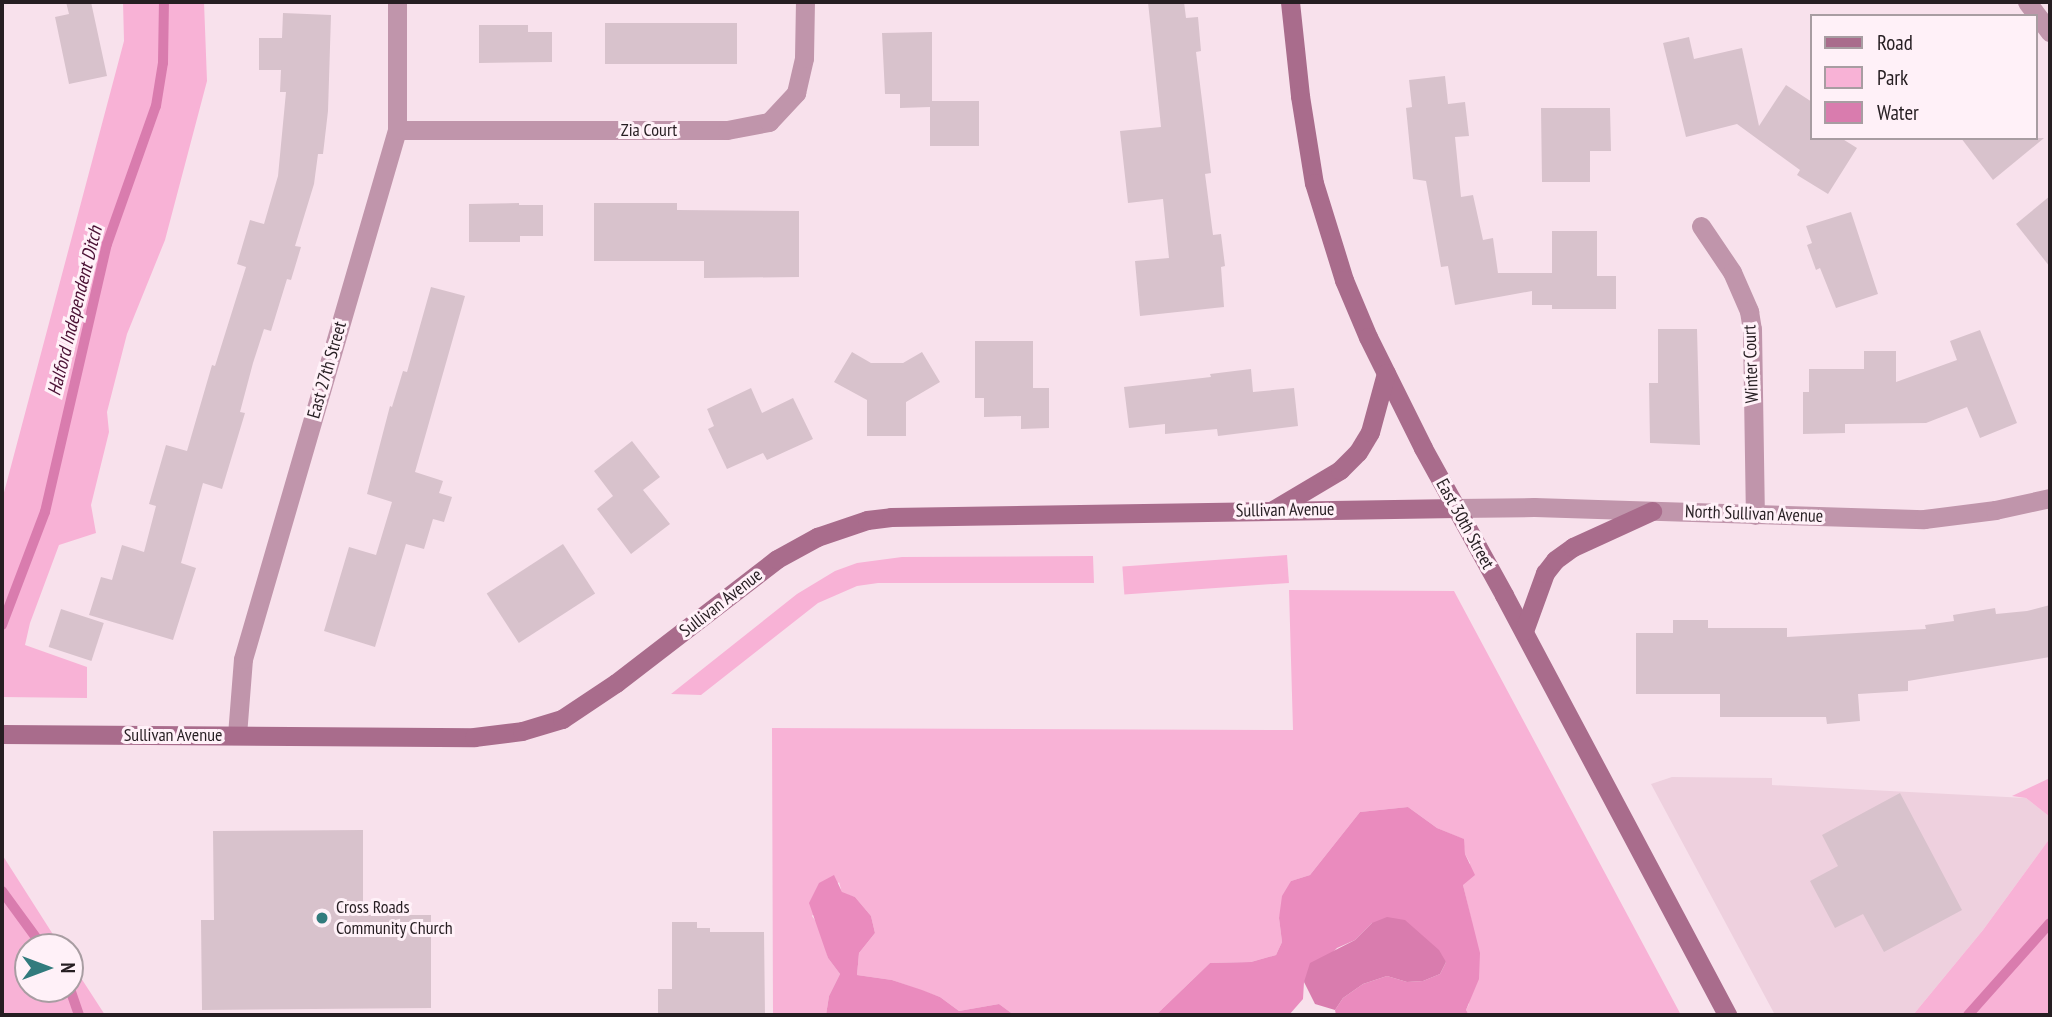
<!DOCTYPE html>
<style>
body{margin:0}
#map{position:relative;width:2052px;height:1017px;overflow:hidden;background:#f8e1ec;font-family:"PT Sans Narrow",sans-serif}
div>[style]{position:absolute}
[style*='--x']{left:calc(var(--x)*1px);top:calc(var(--y)*1px);width:calc(var(--w)*1px);rotate:calc(var(--a)*1deg)}
.built>*{inset:0;background:#eed0de}
.green>*{inset:0;background:#f8b2d6;transform-origin:0 0}
.forest>*{inset:0;background:#ea8bbe}
.water>*{inset:0;background:#d97cae}
.stream>*{height:10px;margin:-5px;padding:0 5px;transform-origin:5px;border-radius:5px;background:#d97cae}
.building>*{inset:0;background:#d8c2cc;transform-origin:0 0}
.minor>*{height:19px;margin:-9.5px;padding:0 9.5px;transform-origin:9.5px;border-radius:9.5px;background:#c095ab}
.secondary>*{height:19px;margin:-9.5px;padding:0 9.5px;transform-origin:9.5px;border-radius:9.5px;background:#a96c8c}
.dots>*{width:19px;height:19px;translate:-50% -50%;box-sizing:border-box;border:4px solid #fff1f8;border-radius:50%}
span{translate:-50% -50%;white-space:nowrap;text-align:center;line-height:1.15;-webkit-text-stroke:6px #fff1f8;paint-order:stroke}
.street-label{font-size:18px;color:#261e22}
.poi-label{font-size:18px;color:#261e22}
.left{translate:0 -50%;text-align:left}
.water-label{font-size:19px;color:#4a1033;font-style:italic}
.frame{position:absolute;inset:0;border:4px solid #261e22;pointer-events:none}
.legend{position:absolute;left:1810px;top:14px;width:228px;height:126px;box-sizing:border-box;background:#fff1f8;border:2px solid #a89da2;margin:0;padding:9px 12px;list-style:none;font-size:21px;color:#261e22}
.legend li{display:flex;align-items:center;gap:14px;height:35px}
.legend b{width:35px;border:2px solid #a89da2}
.north{position:absolute;left:14px;top:933px;width:70px;height:70px;box-sizing:border-box;background:#fff1f8;border:2px solid #a89da2;border-radius:50%;rotate:90deg;font-size:19px;font-weight:700;line-height:28px;text-align:center;color:#261e22}
.north::after{content:'';display:block;margin:auto;width:24px;height:32px;background:#327b7d;clip-path:polygon(50% 0,100% 100%,50% 72%,0 100%)}
</style>
<div id="map">
<div class="built">
<i style="clip-path:polygon(1672px 777px,1772px 778px,1772px 785px,2026px 798px,2050px 817px,2050px 838px,1983px 930px,1913px 1015px,1775px 1015px,1651px 784px)"></i>
</div>
<div class="green">
<i style="clip-path:polygon(123px 2px,204px 2px,207px 81px,165px 240px,127px 334px,107px 412px,109px 432px,91px 505px,96px 533px,59px 545px,30px 623px,25px 645px,87px 667px,87px 698px,2px 697px,2px 500px,124px 41px)"></i>
<i style="left:1287px;top:555px;width:28px;height:165px;rotate:86deg"></i>
<i style="clip-path:polygon(1093px 556px,1094px 583px,878px 583px,857px 586px,818px 603px,701px 695px,671px 694px,797px 594px,835px 571px,857px 563px,902px 557px)"></i>
<i style="clip-path:polygon(1289px 590px,1454px 591px,1681px 1015px,1469px 1015px,1466px 1010px,1469px 1004px,1472px 923px,1463px 885px,1470px 863px,1465px 854px,1463px 839px,1437px 828px,1408px 807px,1360px 812px,1310px 875px,1291px 881px,1279px 918px,1282px 942px,1276px 955px,1251px 962px,1210px 963px,1156px 1015px,1014px 1015px,999px 1004px,959px 1011px,940px 997px,892px 980px,857px 975px,859px 953px,875px 933px,871px 916px,855px 897px,842px 893px,839px 882px,812px 916px,820px 927px,828px 958px,840px 974px,829px 996px,826px 1015px,773px 1015px,772px 728px,1293px 730px)"></i>
<i style="clip-path:polygon(2050px 778px,2050px 817px,2026px 798px,2012px 796px)"></i>
<i style="clip-path:polygon(2px 811px,3px 856px,61px 947px,28px 947px,28px 989px,70px 989px,70px 961px,105px 1015px,2px 1015px)"></i>
<i style="clip-path:polygon(2050px 838px,2050px 1015px,1913px 1015px,1983px 930px)"></i>
</div>
<div class="forest">
<i style="clip-path:polygon(1408px 807px,1437px 828px,1464px 839px,1465px 854px,1475px 875px,1463px 885px,1480px 953px,1479px 979px,1466px 1010px,1469px 1015px,1336px 1015px,1335px 1010px,1343px 998px,1363px 984px,1387px 976px,1407px 982px,1423px 981px,1440px 974px,1446px 962px,1372px 923px,1355px 940px,1337px 948px,1304px 982px,1303px 999px,1289px 1015px,1156px 1015px,1210px 963px,1251px 962px,1276px 955px,1282px 942px,1279px 918px,1282px 896px,1291px 881px,1310px 875px,1360px 812px)"></i>
<i style="clip-path:polygon(834px 875px,842px 892px,855px 897px,871px 916px,875px 933px,859px 953px,857px 975px,892px 980px,922px 990px,940px 997px,959px 1011px,999px 1004px,1014px 1015px,826px 1015px,829px 996px,840px 974px,828px 958px,809px 903px,819px 883px)"></i>
</div>
<div class="water">
<i style="clip-path:polygon(1387px 917px,1405px 920px,1439px 950px,1446px 962px,1440px 974px,1423px 981px,1407px 982px,1387px 976px,1363px 984px,1343px 998px,1335px 1010px,1315px 1004px,1304px 982px,1310px 963px,1355px 940px,1372px 923px)"></i>
</div>
<div class="stream">
<i style="--x:2;--y:625;--w:121;--a:-69.2"></i>
<i style="--x:45;--y:512;--w:275;--a:-77"></i>
<i style="--x:107;--y:244;--w:146;--a:-70.5"></i>
<i style="--x:156;--y:106;--w:44;--a:-80.8"></i>
<i style="--x:163;--y:63;--w:61;--a:-89.1"></i>
<i style="--x:2;--y:891;--w:69;--a:53.8"></i>
<i style="--x:70;--y:989;--w:28;--a:71"></i>
<i style="--x:1968;--y:1015;--w:123;--a:-48.3"></i>
</div>
<div class="building">
<i style="clip-path:polygon(66px 2px,91px 2px,107px 76px,69px 84px,55px 17px,69px 14px)"></i>
<i style="clip-path:polygon(1148px 2px,1184px 2px,1186px 18px,1198px 17px,1201px 51px,1196px 52px,1211px 173px,1205px 174px,1213px 235px,1221px 234px,1225px 266px,1221px 267px,1224px 307px,1140px 316px,1135px 261px,1169px 258px,1163px 199px,1128px 203px,1120px 131px,1161px 127px)"></i>
<i style="clip-path:polygon(283px 13px,331px 15px,328px 111px,323px 154px,318px 154px,314px 184px,295px 246px,301px 247px,291px 280px,287px 279px,271px 331px,264px 329px,253px 363px,240px 412px,245px 413px,222px 489px,203px 483px,181px 563px,196px 568px,173px 640px,89px 615px,101px 577px,112px 580px,122px 545px,144px 552px,156px 506px,149px 504px,166px 445px,187px 451px,212px 365px,215px 366px,246px 267px,237px 264px,250px 220px,264px 224px,278px 176px,286px 92px,280px 92px,281px 70px,259px 70px,259px 38px,282px 38px)"></i>
<i style="left:605px;top:23px;width:132px;height:41px"></i>
<i style="clip-path:polygon(479px 25px,528px 25px,528px 32px,552px 32px,552px 62px,479px 63px)"></i>
<i style="clip-path:polygon(932px 32px,932px 101px,979px 101px,979px 146px,930px 146px,930px 107px,900px 108px,900px 94px,885px 94px,882px 33px)"></i>
<i style="clip-path:polygon(1689px 37px,1694px 59px,1742px 48px,1759px 126px,1786px 85px,1812px 102px,1812px 138px,1841px 138px,1857px 148px,1828px 194px,1797px 175px,1800px 170px,1737px 124px,1686px 137px,1663px 43px)"></i>
<i style="clip-path:polygon(1445px 76px,1448px 104px,1465px 102px,1469px 136px,1455px 137px,1461px 197px,1473px 195px,1483px 240px,1493px 238px,1498px 273px,1552px 273px,1552px 231px,1597px 231px,1597px 276px,1616px 276px,1616px 309px,1552px 309px,1552px 305px,1532px 305px,1532px 291px,1455px 305px,1448px 266px,1441px 267px,1426px 181px,1413px 179px,1406px 108px,1412px 107px,1409px 80px)"></i>
<i style="clip-path:polygon(1541px 108px,1610px 108px,1611px 151px,1590px 151px,1590px 182px,1542px 182px)"></i>
<i style="clip-path:polygon(1961px 138px,2044px 138px,1993px 180px)"></i>
<i style="clip-path:polygon(2050px 196px,2050px 267px,2016px 224px)"></i>
<i style="clip-path:polygon(519px 203px,519px 205px,543px 205px,543px 236px,520px 236px,520px 242px,469px 242px,469px 204px)"></i>
<i style="clip-path:polygon(594px 203px,677px 203px,677px 210px,799px 211px,799px 277px,704px 278px,704px 261px,594px 261px)"></i>
<i style="clip-path:polygon(1851px 212px,1878px 294px,1836px 308px,1820px 268px,1816px 270px,1807px 245px,1812px 243px,1806px 226px)"></i>
<i style="clip-path:polygon(431px 287px,465px 296px,415px 472px,443px 481px,439px 493px,452px 497px,444px 522px,433px 519px,424px 549px,406px 544px,375px 647px,324px 631px,349px 547px,376px 555px,392px 502px,367px 494px,390px 406px,392px 407px,403px 371px,407px 372px)"></i>
<i style="clip-path:polygon(1658px 329px,1697px 329px,1700px 445px,1650px 443px,1649px 383px,1658px 383px)"></i>
<i style="clip-path:polygon(1980px 330px,2017px 423px,1980px 438px,1967px 407px,1926px 423px,1845px 424px,1845px 433px,1803px 434px,1803px 392px,1809px 392px,1809px 369px,1864px 369px,1864px 351px,1896px 351px,1896px 382px,1957px 360px,1950px 341px)"></i>
<i style="clip-path:polygon(975px 341px,1033px 341px,1033px 388px,1049px 388px,1049px 428px,1021px 429px,1021px 416px,984px 417px,984px 398px,975px 398px)"></i>
<i style="clip-path:polygon(852px 352px,871px 363px,903px 363px,922px 352px,940px 382px,906px 402px,906px 436px,867px 436px,867px 400px,834px 382px)"></i>
<i style="clip-path:polygon(1251px 369px,1253px 392px,1294px 388px,1298px 426px,1218px 436px,1217px 429px,1165px 434px,1165px 424px,1129px 428px,1124px 387px,1211px 377px,1210px 374px)"></i>
<i style="clip-path:polygon(751px 388px,762px 413px,793px 398px,813px 439px,767px 460px,763px 453px,727px 469px,708px 429px,714px 426px,707px 409px)"></i>
<i style="clip-path:polygon(632px 441px,660px 477px,643px 490px,670px 524px,631px 554px,597px 509px,613px 496px,594px 471px)"></i>
<i style="left:563px;top:544px;width:59px;height:91px;rotate:57deg"></i>
<i style="clip-path:polygon(2050px 605px,2050px 657px,1908px 681px,1908px 691px,1858px 694px,1860px 721px,1827px 724px,1826px 717px,1720px 717px,1720px 694px,1636px 694px,1636px 633px,1673px 633px,1673px 620px,1708px 620px,1708px 628px,1787px 628px,1787px 637px,1926px 629px,1925px 625px,1954px 621px,1953px 615px,1995px 608px,1996px 614px,2027px 611px)"></i>
<i style="left:61px;top:609px;width:45px;height:40px;rotate:18deg"></i>
<i style="clip-path:polygon(1900px 793px,1962px 910px,1884px 952px,1863px 914px,1835px 928px,1810px 881px,1838px 866px,1822px 835px)"></i>
<i style="clip-path:polygon(363px 830px,363px 915px,431px 915px,431px 1008px,202px 1010px,201px 920px,214px 920px,213px 831px)"></i>
<i style="clip-path:polygon(672px 922px,697px 922px,697px 928px,710px 928px,710px 932px,764px 932px,765px 1015px,658px 1015px,658px 989px,672px 989px)"></i>
</div>
<div class="minor">
<i style="--x:2027;--y:2;--w:38;--a:53"></i>
<i style="--x:397;--y:130;--w:330;--a:0"></i>
<i style="--x:727;--y:130;--w:43;--a:-10.8"></i>
<i style="--x:769;--y:122;--w:40;--a:-47"></i>
<i style="--x:796;--y:93;--w:36;--a:-77"></i>
<i style="--x:804;--y:58;--w:56;--a:-89"></i>
<i style="--x:1701;--y:226;--w:55;--a:56"></i>
<i style="--x:1732;--y:272;--w:43;--a:66.4"></i>
<i style="--x:1749;--y:311;--w:18;--a:81"></i>
<i style="--x:1752;--y:329;--w:186;--a:89.1"></i>
<i style="--x:1456;--y:508;--w:78;--a:-0.7"></i>
<i style="--x:1534;--y:507;--w:390;--a:1.8"></i>
<i style="--x:1924;--y:519;--w:72;--a:-7.2"></i>
<i style="--x:1995;--y:510;--w:56;--a:-12.3"></i>
<i style="--x:237;--y:735;--w:76;--a:-85.5"></i>
<i style="--x:243;--y:659;--w:551;--a:-73.77"></i>
<i style="--x:397;--y:130;--w:128;--a:-90"></i>
</div>
<div class="secondary">
<i style="--x:1290;--y:2;--w:95;--a:83.9"></i>
<i style="--x:1300;--y:96;--w:88;--a:80.9"></i>
<i style="--x:1314;--y:183;--w:102;--a:72.8"></i>
<i style="--x:1344;--y:280;--w:62;--a:67.2"></i>
<i style="--x:1368;--y:337;--w:124;--a:63.6"></i>
<i style="--x:1423;--y:448;--w:168;--a:61.1"></i>
<i style="--x:1504;--y:595;--w:476;--a:62"></i>
<i style="--x:1273;--y:510;--w:78;--a:-30.8"></i>
<i style="--x:1340;--y:470;--w:25;--a:-45"></i>
<i style="--x:1358;--y:452;--w:23;--a:-59"></i>
<i style="--x:1370;--y:432;--w:61;--a:-74.8"></i>
<i style="--x:1524;--y:631;--w:62;--a:-70.1"></i>
<i style="--x:1545;--y:573;--w:16;--a:-52"></i>
<i style="--x:1555;--y:560;--w:22;--a:-36"></i>
<i style="--x:1573;--y:547;--w:87;--a:-24.5"></i>
<i style="--x:2;--y:734;--w:472;--a:0.4"></i>
<i style="--x:474;--y:737;--w:48;--a:-7.1"></i>
<i style="--x:522;--y:731;--w:42;--a:-16.7"></i>
<i style="--x:562;--y:719;--w:65;--a:-33.7"></i>
<i style="--x:616;--y:683;--w:203;--a:-37.6"></i>
<i style="--x:777;--y:559;--w:46;--a:-28.8"></i>
<i style="--x:817;--y:537;--w:53;--a:-18.8"></i>
<i style="--x:867;--y:520;--w:24;--a:-7"></i>
<i style="--x:891;--y:517;--w:565;--a:-0.91"></i>
</div>
<div class="dots">
<i style="left:322px;top:918px;background:#327b7d"></i>
</div>
<div class="street-label">
<span style="left:649px;top:130px">Zia Court</span>
<span style="left:1751px;top:364px;rotate:-92deg">Winter Court</span>
<span style="left:327px;top:370px;rotate:-74deg">East 27th Street</span>
<span style="left:1285px;top:510px;rotate:-1deg">Sullivan Avenue</span>
<span style="left:1754px;top:514px;rotate:2deg">North Sullivan Avenue</span>
<span style="left:1465px;top:524px;rotate:61deg">East 30th Street</span>
<span style="left:721px;top:603px;rotate:-38deg">Sullivan Avenue</span>
<span style="left:173px;top:735px">Sullivan Avenue</span>
</div>
<div class="poi-label">
<span class="left" style="left:336px;top:918px">Cross Roads<br>Community Church</span>
</div>
<div class="water-label">
<span style="left:75px;top:311px;rotate:-76deg">Halford Independent Ditch</span>
</div>
<div class="frame"></div>
<ul class="legend">
<li><b style="height:9px;background:#a96c8c"></b>Road</li>
<li><b style="height:19px;background:#f8b2d6"></b>Park</li>
<li><b style="height:19px;background:#d97cae"></b>Water</li>
</ul>
<div class="north">N</div>
</div>
